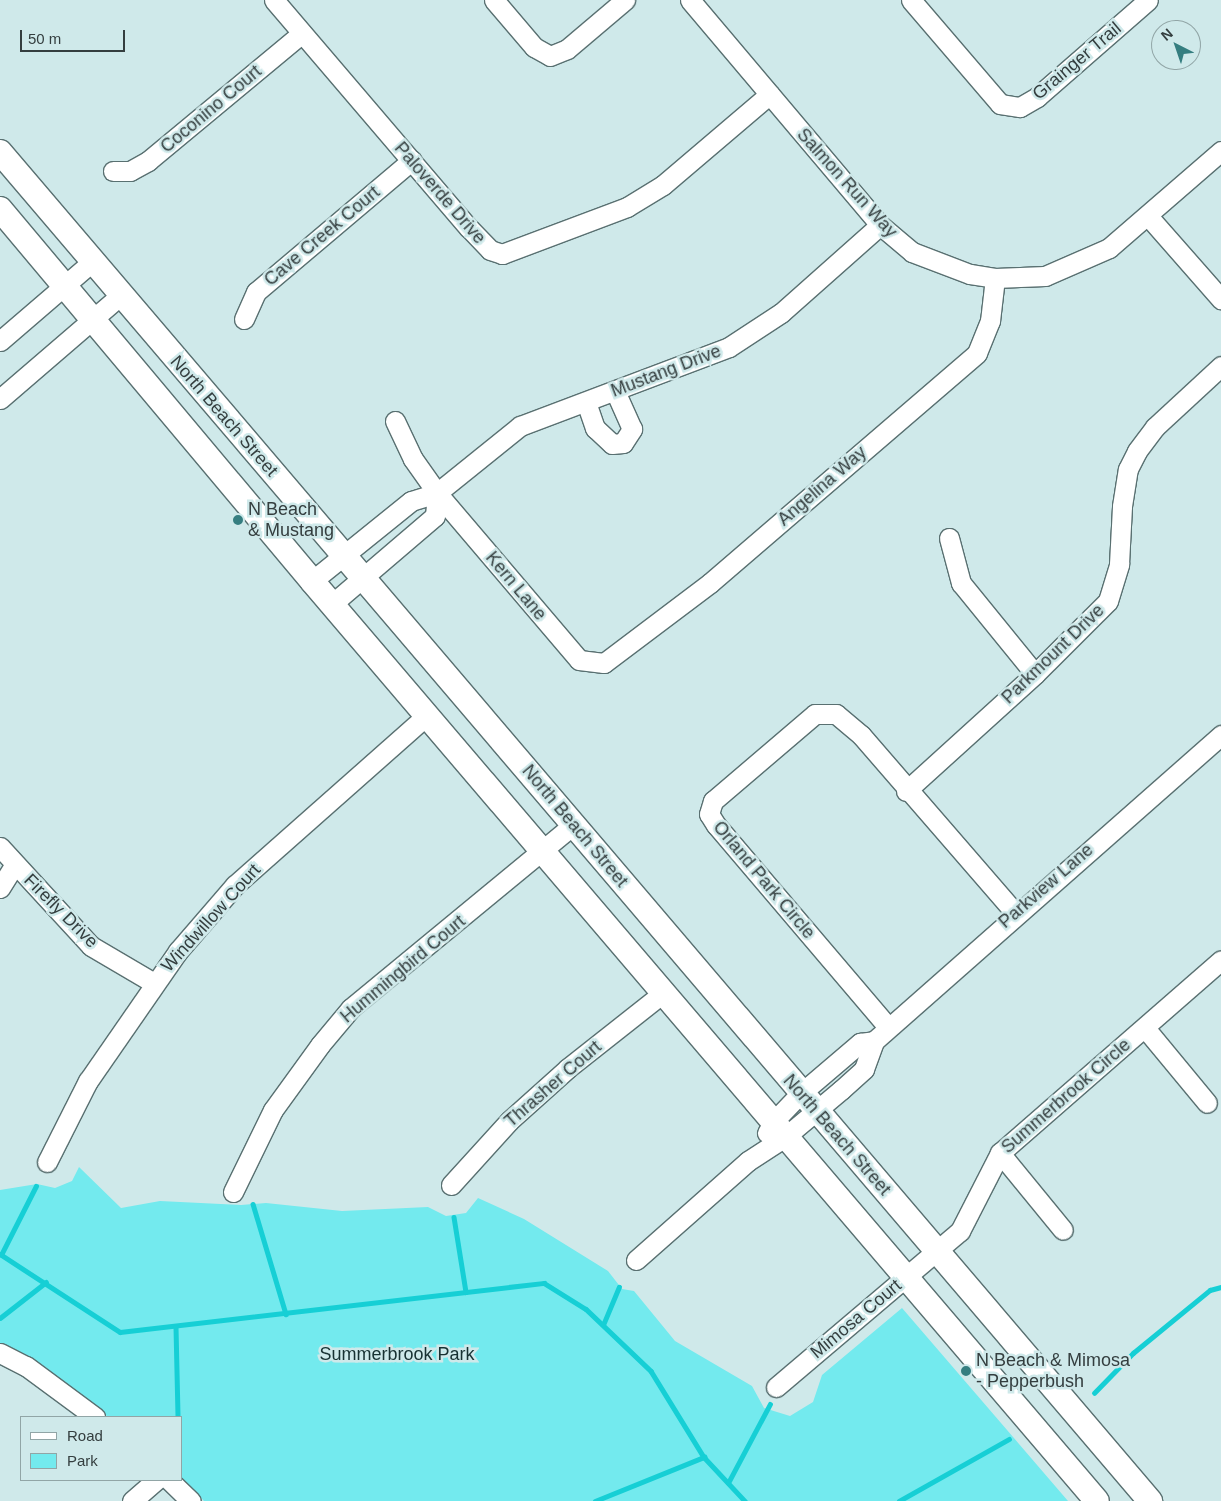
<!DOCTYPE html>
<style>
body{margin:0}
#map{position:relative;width:1221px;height:1501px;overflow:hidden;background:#cfe9ea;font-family:Helvetica,sans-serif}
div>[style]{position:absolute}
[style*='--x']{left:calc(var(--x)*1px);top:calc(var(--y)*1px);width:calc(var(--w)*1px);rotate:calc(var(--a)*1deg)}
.green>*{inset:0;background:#73eaee}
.stream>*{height:4.5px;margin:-2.25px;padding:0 2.25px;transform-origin:2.25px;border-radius:2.25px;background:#16cfd5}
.roads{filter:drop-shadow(1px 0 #597071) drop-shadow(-1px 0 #597071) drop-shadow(0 1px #597071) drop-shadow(0 -1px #597071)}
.minor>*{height:19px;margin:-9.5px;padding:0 9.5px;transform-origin:9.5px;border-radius:9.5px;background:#fff}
.major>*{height:24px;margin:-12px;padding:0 12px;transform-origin:12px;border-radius:12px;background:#fff}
.dots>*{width:14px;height:14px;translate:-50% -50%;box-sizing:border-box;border:2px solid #cfe9ea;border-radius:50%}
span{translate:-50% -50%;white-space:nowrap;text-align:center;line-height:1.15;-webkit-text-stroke:5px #cfe9ea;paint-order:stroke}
.street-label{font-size:18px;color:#343e3f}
.poi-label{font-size:18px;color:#343e3f}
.left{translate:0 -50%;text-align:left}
.park-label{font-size:18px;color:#173132}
.legend{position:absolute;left:20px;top:1416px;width:162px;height:65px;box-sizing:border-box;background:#cfe9ea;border:1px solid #91a5a6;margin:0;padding:6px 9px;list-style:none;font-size:15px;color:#343e3f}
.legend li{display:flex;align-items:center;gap:10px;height:25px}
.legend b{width:25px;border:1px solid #91a5a6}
.north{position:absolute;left:1151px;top:20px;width:50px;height:50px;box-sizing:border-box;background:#cfe9ea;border:1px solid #91a5a6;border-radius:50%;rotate:319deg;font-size:14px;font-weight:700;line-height:20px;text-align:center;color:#343e3f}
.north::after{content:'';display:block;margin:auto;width:18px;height:22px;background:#357e80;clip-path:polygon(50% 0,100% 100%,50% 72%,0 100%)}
.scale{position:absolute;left:20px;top:30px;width:105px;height:22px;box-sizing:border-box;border:2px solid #343e3f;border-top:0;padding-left:6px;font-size:15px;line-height:18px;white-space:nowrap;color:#343e3f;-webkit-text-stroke:4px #cfe9ea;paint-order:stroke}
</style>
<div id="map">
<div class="green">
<i style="clip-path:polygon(79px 1167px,121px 1208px,160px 1201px,241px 1205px,266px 1203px,342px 1211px,428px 1207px,446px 1216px,466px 1213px,478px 1198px,524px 1219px,608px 1271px,622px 1289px,634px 1291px,675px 1341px,752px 1386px,764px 1408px,790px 1416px,813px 1402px,822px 1375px,902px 1308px,1068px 1501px,204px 1501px,181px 1477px,181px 1417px,108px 1417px,88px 1400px,0 1345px,0 1190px,37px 1184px,55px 1188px,72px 1181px)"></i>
</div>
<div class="stream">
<i style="--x:253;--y:1204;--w:115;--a:73.3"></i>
<i style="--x:454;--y:1217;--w:76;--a:80.9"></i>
<i style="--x:0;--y:1254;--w:143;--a:33"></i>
<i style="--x:120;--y:1332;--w:427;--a:-6.6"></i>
<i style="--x:544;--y:1283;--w:49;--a:31.8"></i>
<i style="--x:586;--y:1309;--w:90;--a:43.6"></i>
<i style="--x:651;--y:1371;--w:101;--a:58.4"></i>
<i style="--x:704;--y:1457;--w:60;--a:47"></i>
<i style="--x:1;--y:1255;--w:77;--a:-63.1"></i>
<i style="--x:0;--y:1318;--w:58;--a:-38"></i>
<i style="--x:603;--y:1325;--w:41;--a:-67.2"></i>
<i style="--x:176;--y:1327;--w:90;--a:88.7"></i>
<i style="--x:1094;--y:1393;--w:56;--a:-45.7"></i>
<i style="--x:1133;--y:1353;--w:99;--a:-39.3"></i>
<i style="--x:1210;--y:1290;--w:11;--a:-15"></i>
<i style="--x:728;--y:1483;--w:89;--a:-62"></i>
<i style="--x:595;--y:1501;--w:118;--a:-22"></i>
<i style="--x:899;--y:1501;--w:126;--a:-29.4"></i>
</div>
<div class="roads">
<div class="minor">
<i style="--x:274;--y:0;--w:300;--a:49.5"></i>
<i style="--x:469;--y:228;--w:30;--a:46"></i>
<i style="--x:490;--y:250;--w:13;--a:18"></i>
<i style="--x:502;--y:254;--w:134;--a:-20.6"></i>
<i style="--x:627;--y:207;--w:42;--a:-31.4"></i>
<i style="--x:663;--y:185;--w:140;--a:-40.4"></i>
<i style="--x:494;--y:0;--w:62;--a:49.6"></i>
<i style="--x:534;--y:47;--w:18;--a:29"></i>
<i style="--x:550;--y:56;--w:18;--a:-22"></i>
<i style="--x:567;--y:49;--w:76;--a:-40.2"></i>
<i style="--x:690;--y:0;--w:294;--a:49.8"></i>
<i style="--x:880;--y:225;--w:42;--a:40.2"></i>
<i style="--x:912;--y:252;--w:62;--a:20.8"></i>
<i style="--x:970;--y:274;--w:25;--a:9"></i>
<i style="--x:995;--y:278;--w:50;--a:-2.3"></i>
<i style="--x:1045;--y:276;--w:70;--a:-23.6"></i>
<i style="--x:1109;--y:248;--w:148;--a:-40.9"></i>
<i style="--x:911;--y:0;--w:137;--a:49.4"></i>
<i style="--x:1000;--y:104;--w:20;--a:9"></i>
<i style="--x:1020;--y:107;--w:20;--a:-30"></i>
<i style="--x:1037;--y:97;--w:147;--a:-41.1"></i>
<i style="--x:113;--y:171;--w:17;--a:0"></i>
<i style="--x:130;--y:171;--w:21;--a:-29"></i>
<i style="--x:148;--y:161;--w:200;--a:-39.7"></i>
<i style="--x:1148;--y:216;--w:111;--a:48.7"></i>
<i style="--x:244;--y:319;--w:30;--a:-66"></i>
<i style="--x:256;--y:292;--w:204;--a:-40.2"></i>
<i style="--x:0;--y:341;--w:121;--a:-40.7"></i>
<i style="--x:0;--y:399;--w:160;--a:-40.7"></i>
<i style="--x:586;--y:402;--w:28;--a:71"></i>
<i style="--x:595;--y:428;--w:23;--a:43"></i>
<i style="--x:612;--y:444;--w:11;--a:-5"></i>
<i style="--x:623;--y:443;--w:17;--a:-57"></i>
<i style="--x:632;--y:429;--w:42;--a:-114.1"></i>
<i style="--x:395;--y:421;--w:42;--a:64.7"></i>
<i style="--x:413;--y:459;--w:42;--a:54.8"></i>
<i style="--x:437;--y:493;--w:219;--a:49.6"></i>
<i style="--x:579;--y:660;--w:25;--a:7"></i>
<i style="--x:604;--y:663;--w:133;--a:-37"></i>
<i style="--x:710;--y:583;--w:352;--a:-40.7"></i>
<i style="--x:977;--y:353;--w:35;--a:-68"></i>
<i style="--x:990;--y:321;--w:43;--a:-83.4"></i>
<i style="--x:949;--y:538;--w:47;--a:75.1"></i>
<i style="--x:961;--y:583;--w:117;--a:50.9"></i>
<i style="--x:312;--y:581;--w:127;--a:-38.9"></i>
<i style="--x:411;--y:501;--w:27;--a:-17"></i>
<i style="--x:437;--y:493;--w:107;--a:-38.9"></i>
<i style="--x:520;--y:426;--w:223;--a:-20.7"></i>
<i style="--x:729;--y:347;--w:62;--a:-33.2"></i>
<i style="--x:781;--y:313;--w:132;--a:-41.6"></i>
<i style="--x:332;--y:604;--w:135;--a:-40.5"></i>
<i style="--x:435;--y:516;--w:23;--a:-85"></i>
<i style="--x:906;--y:791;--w:174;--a:-42.2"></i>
<i style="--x:1035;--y:674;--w:103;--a:-45"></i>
<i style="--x:1108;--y:601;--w:39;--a:-73"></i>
<i style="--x:1119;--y:564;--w:58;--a:-87"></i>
<i style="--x:1122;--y:506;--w:37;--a:-81"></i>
<i style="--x:1128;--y:469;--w:20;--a:-63"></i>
<i style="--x:1137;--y:451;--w:30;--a:-53"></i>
<i style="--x:1155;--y:427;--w:90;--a:-42.7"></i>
<i style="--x:0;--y:847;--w:134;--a:47.4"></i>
<i style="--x:91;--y:946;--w:73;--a:30.4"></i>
<i style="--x:0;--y:888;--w:28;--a:-58"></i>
<i style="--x:888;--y:1027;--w:265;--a:-130.4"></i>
<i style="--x:716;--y:825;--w:13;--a:-122"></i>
<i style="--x:709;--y:814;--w:14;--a:-73"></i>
<i style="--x:713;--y:801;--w:134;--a:-40.5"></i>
<i style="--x:815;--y:714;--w:21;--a:0"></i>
<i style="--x:836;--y:714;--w:33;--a:40"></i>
<i style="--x:861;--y:735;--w:235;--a:49.1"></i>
<i style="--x:1145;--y:1028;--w:97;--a:50.4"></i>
<i style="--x:767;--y:1133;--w:13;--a:-61"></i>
<i style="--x:773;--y:1122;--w:39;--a:-46"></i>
<i style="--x:800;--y:1094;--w:79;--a:-40.4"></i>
<i style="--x:860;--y:1043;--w:14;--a:-8"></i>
<i style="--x:1000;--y:1153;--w:99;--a:50.7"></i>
<i style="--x:47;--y:1162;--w:91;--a:-63.2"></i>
<i style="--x:88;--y:1081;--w:158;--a:-55.3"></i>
<i style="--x:178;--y:951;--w:87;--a:-49.2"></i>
<i style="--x:235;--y:885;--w:256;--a:-41.5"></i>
<i style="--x:451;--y:1185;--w:86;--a:-47.8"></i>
<i style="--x:509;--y:1121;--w:79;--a:-41.9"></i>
<i style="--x:568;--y:1068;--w:121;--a:-38.3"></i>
<i style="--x:233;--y:1192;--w:91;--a:-64"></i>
<i style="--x:273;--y:1110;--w:80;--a:-54.1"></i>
<i style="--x:320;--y:1045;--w:48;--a:-50"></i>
<i style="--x:351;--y:1008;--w:289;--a:-39.5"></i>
<i style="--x:636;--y:1260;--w:149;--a:-41.5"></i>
<i style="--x:748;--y:1161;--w:44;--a:-33"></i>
<i style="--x:785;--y:1137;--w:73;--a:-40"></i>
<i style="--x:841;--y:1090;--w:31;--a:-42"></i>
<i style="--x:864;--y:1069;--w:30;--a:-70"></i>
<i style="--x:874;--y:1041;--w:463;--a:-41.4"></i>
<i style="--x:0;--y:1353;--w:29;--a:27"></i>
<i style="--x:26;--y:1366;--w:86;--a:36.5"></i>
<i style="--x:776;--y:1387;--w:241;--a:-40.3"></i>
<i style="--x:960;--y:1231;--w:88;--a:-62.9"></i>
<i style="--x:1000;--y:1153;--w:293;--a:-41.1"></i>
<i style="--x:169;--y:1480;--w:30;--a:44"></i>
<i style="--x:132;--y:1501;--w:32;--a:-41"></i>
</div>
<div class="major">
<i style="--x:0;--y:152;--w:1773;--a:49.55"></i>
<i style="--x:0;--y:209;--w:486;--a:50"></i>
<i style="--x:312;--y:581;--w:1209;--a:49.53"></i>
</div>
</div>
<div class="dots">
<i style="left:238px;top:520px;background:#357e80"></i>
<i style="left:966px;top:1371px;background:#357e80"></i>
</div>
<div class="street-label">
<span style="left:1077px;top:61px;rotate:-40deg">Grainger Trail</span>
<span style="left:211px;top:109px;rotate:-40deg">Coconino Court</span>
<span style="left:847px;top:183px;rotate:48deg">Salmon Run Way</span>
<span style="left:440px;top:193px;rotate:49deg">Paloverde Drive</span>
<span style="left:322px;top:236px;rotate:-40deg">Cave Creek Court</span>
<span style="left:666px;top:371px;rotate:-21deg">Mustang Drive</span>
<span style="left:224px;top:416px;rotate:49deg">North Beach Street</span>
<span style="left:822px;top:486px;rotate:-41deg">Angelina Way</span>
<span style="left:516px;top:586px;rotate:50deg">Kern Lane</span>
<span style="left:1053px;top:654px;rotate:-44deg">Parkmount Drive</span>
<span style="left:575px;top:826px;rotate:50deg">North Beach Street</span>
<span style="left:764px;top:880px;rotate:50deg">Orland Park Circle</span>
<span style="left:1046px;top:886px;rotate:-41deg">Parkview Lane</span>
<span style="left:61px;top:911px;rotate:45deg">Firefly Drive</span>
<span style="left:211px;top:918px;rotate:-48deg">Windwillow Court</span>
<span style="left:403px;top:969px;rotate:-40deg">Hummingbird Court</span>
<span style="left:553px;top:1084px;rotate:-41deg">Thrasher Court</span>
<span style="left:1066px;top:1096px;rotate:-41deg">Summerbrook Circle</span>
<span style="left:837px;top:1135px;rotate:49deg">North Beach Street</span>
<span style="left:856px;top:1319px;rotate:-40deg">Mimosa Court</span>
</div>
<div class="poi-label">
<span class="left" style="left:248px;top:520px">N Beach<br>&amp; Mustang</span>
<span class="left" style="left:976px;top:1371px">N Beach &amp; Mimosa<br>- Pepperbush</span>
</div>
<div class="park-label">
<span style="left:397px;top:1354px">Summerbrook Park</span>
</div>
<ul class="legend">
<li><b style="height:6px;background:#fff"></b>Road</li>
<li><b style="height:14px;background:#73eaee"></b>Park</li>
</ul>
<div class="north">N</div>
<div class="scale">50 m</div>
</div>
